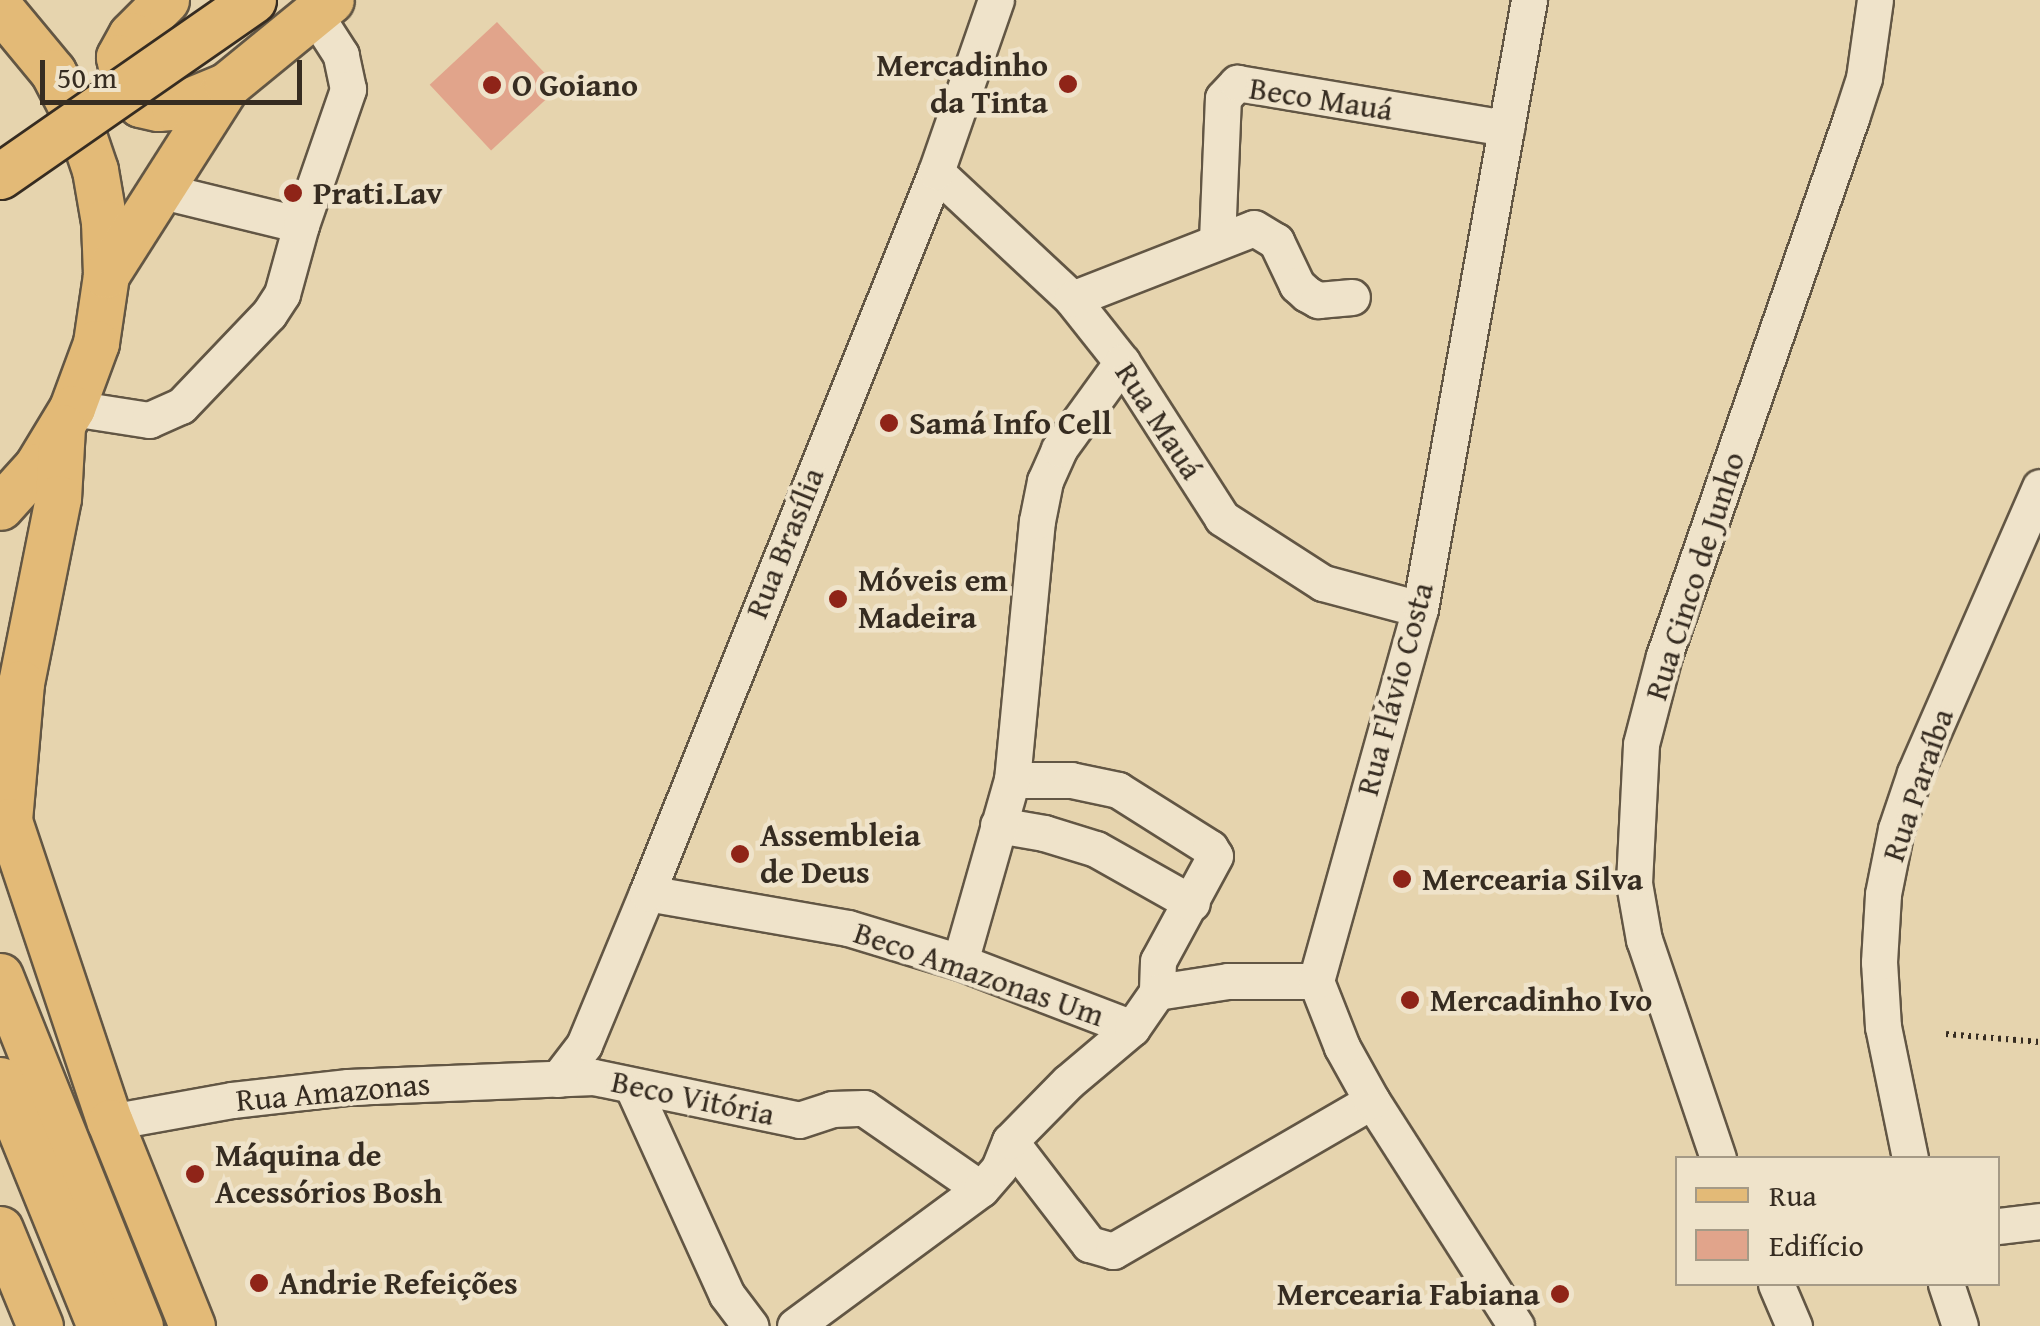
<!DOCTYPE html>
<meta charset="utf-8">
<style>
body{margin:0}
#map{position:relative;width:2040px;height:1326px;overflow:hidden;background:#e6d4ae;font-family:"Gentium Book Plus",serif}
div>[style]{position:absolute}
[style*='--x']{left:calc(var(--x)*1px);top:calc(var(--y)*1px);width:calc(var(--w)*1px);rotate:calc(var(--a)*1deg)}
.building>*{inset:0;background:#e1a48b;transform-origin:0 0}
.path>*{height:6px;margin-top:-3px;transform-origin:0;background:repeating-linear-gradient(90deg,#362c21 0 2.5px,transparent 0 7.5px)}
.roads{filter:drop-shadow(2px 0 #625644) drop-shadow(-2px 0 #625644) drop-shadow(0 2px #625644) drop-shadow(0 -2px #625644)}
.minor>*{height:35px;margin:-17.5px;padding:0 17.5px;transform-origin:17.5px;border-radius:17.5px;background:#efe3ca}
.major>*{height:45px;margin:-22.5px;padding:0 22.5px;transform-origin:22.5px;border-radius:22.5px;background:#e3ba77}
.bridges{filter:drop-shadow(2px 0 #362c21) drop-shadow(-2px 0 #362c21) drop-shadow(0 2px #362c21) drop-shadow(0 -2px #362c21)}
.major-bridge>*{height:45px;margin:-22.5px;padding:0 22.5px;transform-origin:22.5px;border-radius:22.5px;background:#e3ba77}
.dots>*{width:28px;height:28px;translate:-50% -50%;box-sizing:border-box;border:5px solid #efe3ca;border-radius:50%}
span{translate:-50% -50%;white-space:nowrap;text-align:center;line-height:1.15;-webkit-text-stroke:9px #efe3ca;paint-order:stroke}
.poi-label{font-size:32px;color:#362c21;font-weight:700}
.right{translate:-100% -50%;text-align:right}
.left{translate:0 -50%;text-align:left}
.street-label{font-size:32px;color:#362c21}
.legend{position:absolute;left:1675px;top:1156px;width:325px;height:130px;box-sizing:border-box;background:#efe3ca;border:2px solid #a59a86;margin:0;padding:12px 18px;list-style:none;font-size:30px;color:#362c21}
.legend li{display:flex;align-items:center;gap:20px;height:50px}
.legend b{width:50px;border:2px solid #a59a86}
.scale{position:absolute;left:40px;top:60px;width:262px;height:45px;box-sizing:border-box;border:5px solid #362c21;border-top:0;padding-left:12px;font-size:30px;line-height:35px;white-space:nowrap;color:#362c21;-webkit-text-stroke:8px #efe3ca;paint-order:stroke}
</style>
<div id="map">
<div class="building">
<i style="left:497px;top:22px;width:90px;height:92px;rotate:47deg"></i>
</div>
<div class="path">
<i style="--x:1946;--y:1034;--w:94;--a:4.9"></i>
</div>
<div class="roads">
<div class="minor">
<i style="--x:936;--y:172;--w:186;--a:43"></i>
<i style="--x:1072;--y:299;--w:80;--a:51.6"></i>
<i style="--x:1122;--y:362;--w:185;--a:57.3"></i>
<i style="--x:1222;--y:518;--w:120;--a:32.8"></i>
<i style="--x:1323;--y:583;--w:100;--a:15"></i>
<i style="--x:162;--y:191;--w:143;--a:13.7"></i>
<i style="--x:1217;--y:240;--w:142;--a:-87.6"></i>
<i style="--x:1223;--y:98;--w:21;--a:-47"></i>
<i style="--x:1237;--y:83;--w:273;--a:9.5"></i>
<i style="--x:1072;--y:299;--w:195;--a:-21.3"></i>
<i style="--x:1254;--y:228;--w:26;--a:31"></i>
<i style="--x:1276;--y:241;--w:49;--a:64.5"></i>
<i style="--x:1297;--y:285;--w:13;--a:42"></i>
<i style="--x:1307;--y:294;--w:13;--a:29"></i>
<i style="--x:1318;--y:300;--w:34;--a:-5"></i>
<i style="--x:72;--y:408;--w:78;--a:8.9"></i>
<i style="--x:149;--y:420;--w:35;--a:-24"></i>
<i style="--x:181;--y:406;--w:127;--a:-46.3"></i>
<i style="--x:269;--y:314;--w:24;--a:-57"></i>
<i style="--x:282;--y:294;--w:72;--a:-74.6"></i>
<i style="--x:301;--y:225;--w:144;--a:-70.9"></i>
<i style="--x:348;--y:89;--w:35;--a:-102"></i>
<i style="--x:341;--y:55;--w:50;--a:-122.7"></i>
<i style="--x:1012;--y:780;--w:59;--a:0"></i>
<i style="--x:1071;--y:780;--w:48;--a:12"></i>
<i style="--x:1118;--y:790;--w:109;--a:32.2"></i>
<i style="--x:1210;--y:848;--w:9;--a:58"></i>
<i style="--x:1215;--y:856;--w:119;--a:118.5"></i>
<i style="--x:1158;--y:961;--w:31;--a:92"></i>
<i style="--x:998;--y:825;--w:47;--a:9.9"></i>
<i style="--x:1044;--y:833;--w:54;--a:17.1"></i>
<i style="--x:1096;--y:849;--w:110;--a:29.4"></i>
<i style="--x:647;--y:893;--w:204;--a:9.9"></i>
<i style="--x:848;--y:928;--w:117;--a:16.9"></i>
<i style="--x:960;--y:962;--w:184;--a:21"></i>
<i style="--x:960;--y:962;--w:189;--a:-74.1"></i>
<i style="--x:1012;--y:780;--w:260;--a:-84.5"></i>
<i style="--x:1037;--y:521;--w:41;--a:-78.7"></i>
<i style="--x:1045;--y:481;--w:35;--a:-66"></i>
<i style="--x:1059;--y:449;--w:107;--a:-54.1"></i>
<i style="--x:558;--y:1079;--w:43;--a:-52.6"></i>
<i style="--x:584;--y:1045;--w:165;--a:-67.5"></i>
<i style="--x:647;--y:893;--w:777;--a:-68.16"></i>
<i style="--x:936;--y:172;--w:182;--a:-70.8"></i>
<i style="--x:633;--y:1088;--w:227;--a:65.6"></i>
<i style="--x:727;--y:1295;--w:39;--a:53"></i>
<i style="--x:110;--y:1122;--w:124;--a:-10.2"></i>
<i style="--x:232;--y:1100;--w:117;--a:-6.4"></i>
<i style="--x:348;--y:1087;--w:246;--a:-2.3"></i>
<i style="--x:594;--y:1077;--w:209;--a:11.8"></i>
<i style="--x:799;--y:1120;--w:35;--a:-18"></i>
<i style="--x:832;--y:1109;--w:32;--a:-2"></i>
<i style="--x:864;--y:1108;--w:142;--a:34.7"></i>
<i style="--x:1010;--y:1141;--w:130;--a:52.5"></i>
<i style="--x:1089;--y:1244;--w:25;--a:16"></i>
<i style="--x:1113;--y:1251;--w:299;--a:-30.1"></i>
<i style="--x:1718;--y:1158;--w:230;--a:-108.7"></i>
<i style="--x:1644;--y:940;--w:58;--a:-100"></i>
<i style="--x:1634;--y:883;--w:139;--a:-87.1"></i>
<i style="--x:1641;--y:744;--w:91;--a:-75.4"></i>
<i style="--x:1664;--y:656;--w:570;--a:-70.83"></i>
<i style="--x:1851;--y:118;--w:42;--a:-72"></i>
<i style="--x:1864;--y:78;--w:79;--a:-82"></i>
<i style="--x:1910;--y:1158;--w:134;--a:-101.6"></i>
<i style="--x:1883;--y:1027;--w:65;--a:-93.5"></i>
<i style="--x:1879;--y:962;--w:68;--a:-86.6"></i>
<i style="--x:1883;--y:894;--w:66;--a:-78.7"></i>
<i style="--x:1896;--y:829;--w:59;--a:-71.3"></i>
<i style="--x:1915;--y:773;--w:312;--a:-66.4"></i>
<i style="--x:1998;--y:1226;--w:42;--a:-6.8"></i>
<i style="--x:1776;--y:1284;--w:46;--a:66.8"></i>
<i style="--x:1946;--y:1284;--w:44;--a:71.6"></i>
<i style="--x:795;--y:1326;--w:231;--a:-36.4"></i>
<i style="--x:981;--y:1189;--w:28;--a:-49"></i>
<i style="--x:999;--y:1168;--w:29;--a:-68"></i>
<i style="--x:1010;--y:1141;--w:83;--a:-45.5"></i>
<i style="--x:1068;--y:1082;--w:84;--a:-40.2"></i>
<i style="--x:1132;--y:1028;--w:44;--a:-55.2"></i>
<i style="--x:1157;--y:992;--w:72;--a:-8.8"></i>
<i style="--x:1228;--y:981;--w:88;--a:0"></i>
<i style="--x:1516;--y:1326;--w:267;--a:-122.6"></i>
<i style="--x:1372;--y:1101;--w:62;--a:-119.1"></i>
<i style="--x:1342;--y:1047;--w:71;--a:-111.5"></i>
<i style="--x:1316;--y:981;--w:386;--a:-74.4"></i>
<i style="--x:1420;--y:609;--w:619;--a:-79.85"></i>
</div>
<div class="major">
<i style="--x:166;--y:0;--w:49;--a:135"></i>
<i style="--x:131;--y:35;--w:25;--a:119"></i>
<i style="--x:119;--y:57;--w:25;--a:78"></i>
<i style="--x:124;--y:81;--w:28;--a:55"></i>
<i style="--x:140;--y:104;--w:18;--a:13"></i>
<i style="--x:158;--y:108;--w:16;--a:-4"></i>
<i style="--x:174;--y:107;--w:57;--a:-22.5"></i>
<i style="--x:0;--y:8;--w:83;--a:50.4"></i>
<i style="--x:53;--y:72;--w:54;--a:62.5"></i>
<i style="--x:78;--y:120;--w:53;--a:71.2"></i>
<i style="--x:95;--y:170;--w:53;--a:80.2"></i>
<i style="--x:104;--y:222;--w:53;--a:87.8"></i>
<i style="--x:106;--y:275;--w:69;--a:98.4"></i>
<i style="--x:96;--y:343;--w:69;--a:110.3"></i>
<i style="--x:72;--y:408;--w:68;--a:121.1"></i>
<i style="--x:37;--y:466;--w:55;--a:132.1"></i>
<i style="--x:106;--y:275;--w:225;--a:-57.5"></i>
<i style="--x:227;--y:85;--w:134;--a:-39.3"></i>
<i style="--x:62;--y:427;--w:71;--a:93.2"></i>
<i style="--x:58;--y:498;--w:189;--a:101.3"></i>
<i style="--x:21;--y:683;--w:139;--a:95"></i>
<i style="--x:9;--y:821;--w:317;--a:71.5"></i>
<i style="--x:110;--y:1122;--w:220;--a:68.1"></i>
<i style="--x:0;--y:976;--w:377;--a:68.2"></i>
<i style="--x:0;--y:1080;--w:266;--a:67.9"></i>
<i style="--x:0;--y:1229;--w:105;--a:67.6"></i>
</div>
</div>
<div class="bridges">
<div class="major-bridge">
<i style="--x:0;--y:176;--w:308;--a:-34.8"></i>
</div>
</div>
<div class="dots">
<i style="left:1068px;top:84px;background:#8f2418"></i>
<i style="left:492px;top:85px;background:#8f2418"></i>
<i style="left:293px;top:193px;background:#8f2418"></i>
<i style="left:889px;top:423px;background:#8f2418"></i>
<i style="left:838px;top:599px;background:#8f2418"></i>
<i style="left:740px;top:854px;background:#8f2418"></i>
<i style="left:1402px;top:879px;background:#8f2418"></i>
<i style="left:1410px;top:1000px;background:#8f2418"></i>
<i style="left:195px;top:1174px;background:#8f2418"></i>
<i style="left:259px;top:1283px;background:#8f2418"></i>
<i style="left:1560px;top:1294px;background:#8f2418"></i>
</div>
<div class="poi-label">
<span class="right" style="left:1048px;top:84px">Mercadinho<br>da Tinta</span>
<span class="left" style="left:512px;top:85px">O Goiano</span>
<span class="left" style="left:313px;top:193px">Prati.Lav</span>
<span class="left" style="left:909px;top:423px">Samá Info Cell</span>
<span class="left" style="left:858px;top:599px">Móveis em<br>Madeira</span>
<span class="left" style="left:760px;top:854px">Assembleia<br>de Deus</span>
<span class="left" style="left:1422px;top:879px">Mercearia Silva</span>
<span class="left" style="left:1430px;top:1000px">Mercadinho Ivo</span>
<span class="left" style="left:215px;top:1174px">Máquina de<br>Acessórios Bosh</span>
<span class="left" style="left:279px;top:1283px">Andrie Refeições</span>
<span class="right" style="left:1540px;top:1294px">Mercearia Fabiana</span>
</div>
<div class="street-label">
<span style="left:1321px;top:99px;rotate:9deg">Beco Mauá</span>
<span style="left:1159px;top:421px;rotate:57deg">Rua Mauá</span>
<span style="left:785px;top:543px;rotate:-68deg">Rua Brasília</span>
<span style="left:1695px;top:576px;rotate:-72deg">Rua Cinco de Junho</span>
<span style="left:1395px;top:689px;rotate:-75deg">Rua Flávio Costa</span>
<span style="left:1918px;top:785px;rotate:-71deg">Rua Paraíba</span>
<span style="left:979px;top:974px;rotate:19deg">Beco Amazonas Um</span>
<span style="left:333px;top:1092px;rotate:-5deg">Rua Amazonas</span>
<span style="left:693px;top:1098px;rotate:12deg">Beco Vitória</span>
</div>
<ul class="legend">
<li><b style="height:12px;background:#e3ba77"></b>Rua</li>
<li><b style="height:28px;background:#e1a48b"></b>Edifício</li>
</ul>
<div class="scale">50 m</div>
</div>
